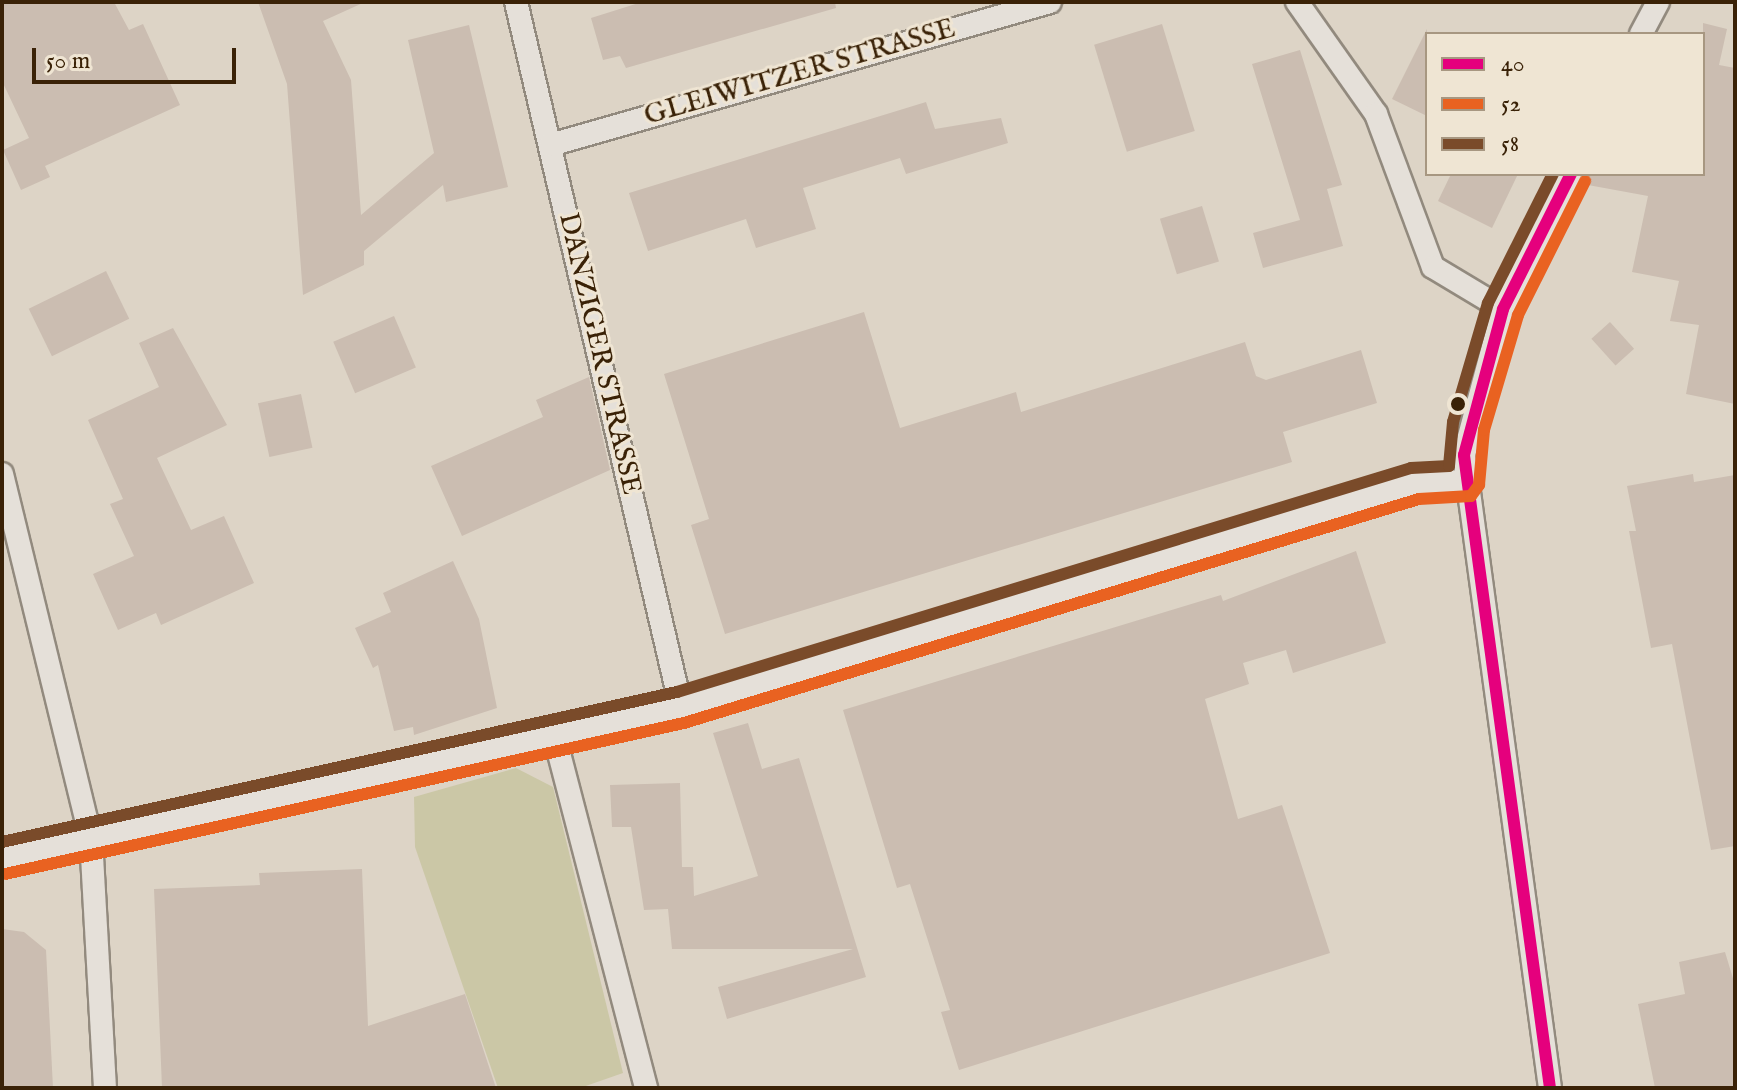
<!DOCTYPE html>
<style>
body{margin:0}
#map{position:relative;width:1737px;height:1090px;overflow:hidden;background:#ddd4c6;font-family:"IM FELL English",serif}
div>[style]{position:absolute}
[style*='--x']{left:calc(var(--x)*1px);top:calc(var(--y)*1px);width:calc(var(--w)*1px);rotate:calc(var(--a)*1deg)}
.green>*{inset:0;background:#cbc7a6}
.building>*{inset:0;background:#cbbdb1;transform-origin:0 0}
.roads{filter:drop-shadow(2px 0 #928a7e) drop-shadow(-2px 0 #928a7e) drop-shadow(0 2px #928a7e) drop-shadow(0 -2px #928a7e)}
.minor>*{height:22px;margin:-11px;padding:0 11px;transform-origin:11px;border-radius:11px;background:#e5e0d9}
.bus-1>*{height:12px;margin:-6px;padding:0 6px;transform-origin:6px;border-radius:6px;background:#e5007d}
.bus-2>*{height:12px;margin:-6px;padding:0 6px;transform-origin:6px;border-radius:6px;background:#e96221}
.bus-3>*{height:12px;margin:-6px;padding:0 6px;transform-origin:6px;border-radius:6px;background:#7a4b2a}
.dots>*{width:22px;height:22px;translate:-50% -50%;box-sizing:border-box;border:4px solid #efe5d3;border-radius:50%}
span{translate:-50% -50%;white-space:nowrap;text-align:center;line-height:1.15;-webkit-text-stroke:6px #efe5d3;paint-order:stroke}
.street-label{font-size:28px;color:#3a2207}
.frame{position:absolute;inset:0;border:4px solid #3a2207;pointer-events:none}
.legend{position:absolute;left:1425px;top:32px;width:280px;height:144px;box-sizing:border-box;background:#efe5d3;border:2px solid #a79781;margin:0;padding:10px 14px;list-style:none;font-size:24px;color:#3a2207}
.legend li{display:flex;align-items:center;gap:16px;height:40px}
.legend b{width:40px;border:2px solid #a79781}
.scale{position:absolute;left:32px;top:48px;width:204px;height:36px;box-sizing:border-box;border:4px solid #3a2207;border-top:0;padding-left:10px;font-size:24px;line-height:28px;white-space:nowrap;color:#3a2207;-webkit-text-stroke:6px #efe5d3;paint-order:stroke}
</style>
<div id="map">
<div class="green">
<i style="clip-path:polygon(516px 768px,553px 787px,623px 1073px,580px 1088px,498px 1088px,415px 847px,414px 797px)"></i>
</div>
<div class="building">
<i style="clip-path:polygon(2px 2px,114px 2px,129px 30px,143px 24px,180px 105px,45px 166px,50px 177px,21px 190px,3px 150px,29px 138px,2px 81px)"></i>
<i style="clip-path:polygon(258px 2px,365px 2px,323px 21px,351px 80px,361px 215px,434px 153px,408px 40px,469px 25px,508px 187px,446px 202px,443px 185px,364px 251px,364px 265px,303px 295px,287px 84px)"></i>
<i style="clip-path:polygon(642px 2px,835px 2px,836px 8px,626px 68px,620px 56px,603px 60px,591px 18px)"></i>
<i style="clip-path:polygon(1703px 23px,1727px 29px,1719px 65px,1735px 68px,1735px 404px,1686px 394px,1699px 325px,1670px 321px,1679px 281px,1632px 272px,1648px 196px,1588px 185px,1589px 174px,1703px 174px)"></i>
<i style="left:1162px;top:24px;width:112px;height:71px;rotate:73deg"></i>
<i style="clip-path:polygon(1427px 29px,1427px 116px,1392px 99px)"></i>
<i style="clip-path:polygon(1300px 50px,1342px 185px,1327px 189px,1343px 246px,1263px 268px,1253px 233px,1300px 220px,1252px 64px)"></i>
<i style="clip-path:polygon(926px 102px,935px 129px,1001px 118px,1008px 143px,906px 174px,900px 158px,803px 188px,816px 229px,756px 248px,746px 219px,648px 251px,629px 193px)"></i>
<i style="clip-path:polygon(1451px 174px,1518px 174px,1492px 228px,1438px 201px)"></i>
<i style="left:1202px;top:206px;width:58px;height:44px;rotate:73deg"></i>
<i style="left:106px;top:271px;width:53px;height:86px;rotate:64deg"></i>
<i style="clip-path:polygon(864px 312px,900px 428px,1016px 392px,1021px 412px,1245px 342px,1256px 376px,1266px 380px,1361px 350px,1377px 403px,1283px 432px,1292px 462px,725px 634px,691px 525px,709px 519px,664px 374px)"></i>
<i style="left:394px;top:316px;width:56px;height:66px;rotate:67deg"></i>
<i style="left:1610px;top:322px;width:36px;height:25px;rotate:48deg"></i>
<i style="clip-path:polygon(173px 328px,227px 425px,157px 458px,191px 530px,224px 516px,254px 583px,161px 625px,156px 613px,118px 630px,93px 574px,134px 556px,110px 504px,123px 499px,88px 420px,159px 387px,139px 343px)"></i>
<i style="clip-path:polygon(589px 377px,610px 470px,462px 536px,431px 466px,543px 417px,536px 400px)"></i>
<i style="left:301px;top:394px;width:55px;height:44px;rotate:78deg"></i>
<i style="clip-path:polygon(1693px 474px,1694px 482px,1735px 475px,1735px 846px,1711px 850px,1672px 644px,1651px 648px,1629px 531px,1636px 531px,1627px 486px)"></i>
<i style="clip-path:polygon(1356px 551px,1386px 643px,1293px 673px,1286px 650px,1243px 663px,1249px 684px,1205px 699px,1238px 819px,1282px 805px,1330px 953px,959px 1070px,941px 1012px,950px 1010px,910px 884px,897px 888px,843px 710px,1221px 595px,1223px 601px)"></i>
<i style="clip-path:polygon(453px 561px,479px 619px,497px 708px,414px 735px,413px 727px,394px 731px,378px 665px,373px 668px,355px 628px,391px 612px,383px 593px)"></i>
<i style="clip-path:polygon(748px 723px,762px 769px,799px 758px,866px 977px,727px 1019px,718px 987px,853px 949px,672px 949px,668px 909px,644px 910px,631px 827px,612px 827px,610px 785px,680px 783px,682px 867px,693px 867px,694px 896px,758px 876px,713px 733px)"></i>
<i style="clip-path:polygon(362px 869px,368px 1026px,465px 994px,496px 1088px,162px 1088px,154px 889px,260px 885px,259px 873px)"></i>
<i style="clip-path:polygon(2px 929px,24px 932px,46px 950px,53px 1088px,2px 1088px)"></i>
<i style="clip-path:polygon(1725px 952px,1735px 985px,1735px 1088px,1655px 1088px,1638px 1004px,1685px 994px,1679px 962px)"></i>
</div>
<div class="roads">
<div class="minor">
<i style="--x:516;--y:2;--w:724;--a:76.83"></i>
<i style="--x:1297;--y:2;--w:137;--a:54.8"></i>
<i style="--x:1376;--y:114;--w:163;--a:69.6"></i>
<i style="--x:1433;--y:267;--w:82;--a:31"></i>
<i style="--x:1641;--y:34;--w:36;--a:-62"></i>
<i style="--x:550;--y:145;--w:520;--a:-15.96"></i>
<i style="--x:2;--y:474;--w:375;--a:76.3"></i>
<i style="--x:91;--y:838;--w:250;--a:86.8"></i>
<i style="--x:555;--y:738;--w:362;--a:75.4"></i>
<i style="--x:2;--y:858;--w:696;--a:-12.54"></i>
<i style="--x:681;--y:707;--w:768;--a:-16.95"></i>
<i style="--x:1416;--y:483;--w:48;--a:-2.4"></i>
<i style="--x:1550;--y:1088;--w:639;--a:-97.74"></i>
<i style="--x:1464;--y:455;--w:151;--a:-75"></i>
<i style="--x:1503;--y:309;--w:151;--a:-63.3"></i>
</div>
</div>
<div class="bus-1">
<i style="--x:1550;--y:1088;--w:639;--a:-97.74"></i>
<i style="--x:1464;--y:455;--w:151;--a:-75"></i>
<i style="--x:1503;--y:309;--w:151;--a:-63.3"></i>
</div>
<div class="bus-2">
<i style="--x:5;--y:874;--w:696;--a:-12.54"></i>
<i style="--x:684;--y:723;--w:768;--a:-16.95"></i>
<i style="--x:1419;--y:499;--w:52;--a:-3.3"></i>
<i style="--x:1471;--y:496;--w:14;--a:-54"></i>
<i style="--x:1479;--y:485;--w:55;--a:-84.8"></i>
<i style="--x:1484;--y:430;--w:120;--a:-73.5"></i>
<i style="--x:1518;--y:315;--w:150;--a:-63.4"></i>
</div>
<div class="bus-3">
<i style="--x:2;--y:842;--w:691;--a:-12.53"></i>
<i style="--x:677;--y:692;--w:767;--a:-16.97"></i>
<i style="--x:1411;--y:468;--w:38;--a:-3"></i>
<i style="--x:1449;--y:466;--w:44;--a:-84.8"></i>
<i style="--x:1453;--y:422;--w:124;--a:-73.6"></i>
<i style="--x:1488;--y:303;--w:144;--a:-63.3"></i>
</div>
<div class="dots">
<i style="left:1458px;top:404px;background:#3a2207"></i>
</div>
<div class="street-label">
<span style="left:800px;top:73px;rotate:-16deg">GLEIWITZER STRASSE</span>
<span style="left:599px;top:354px;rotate:77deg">DANZIGER STRASSE</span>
</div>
<div class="frame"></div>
<ul class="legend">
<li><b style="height:10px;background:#e5007d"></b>40</li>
<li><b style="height:10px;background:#e96221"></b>52</li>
<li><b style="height:10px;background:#7a4b2a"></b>58</li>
</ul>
<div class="scale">50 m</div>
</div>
